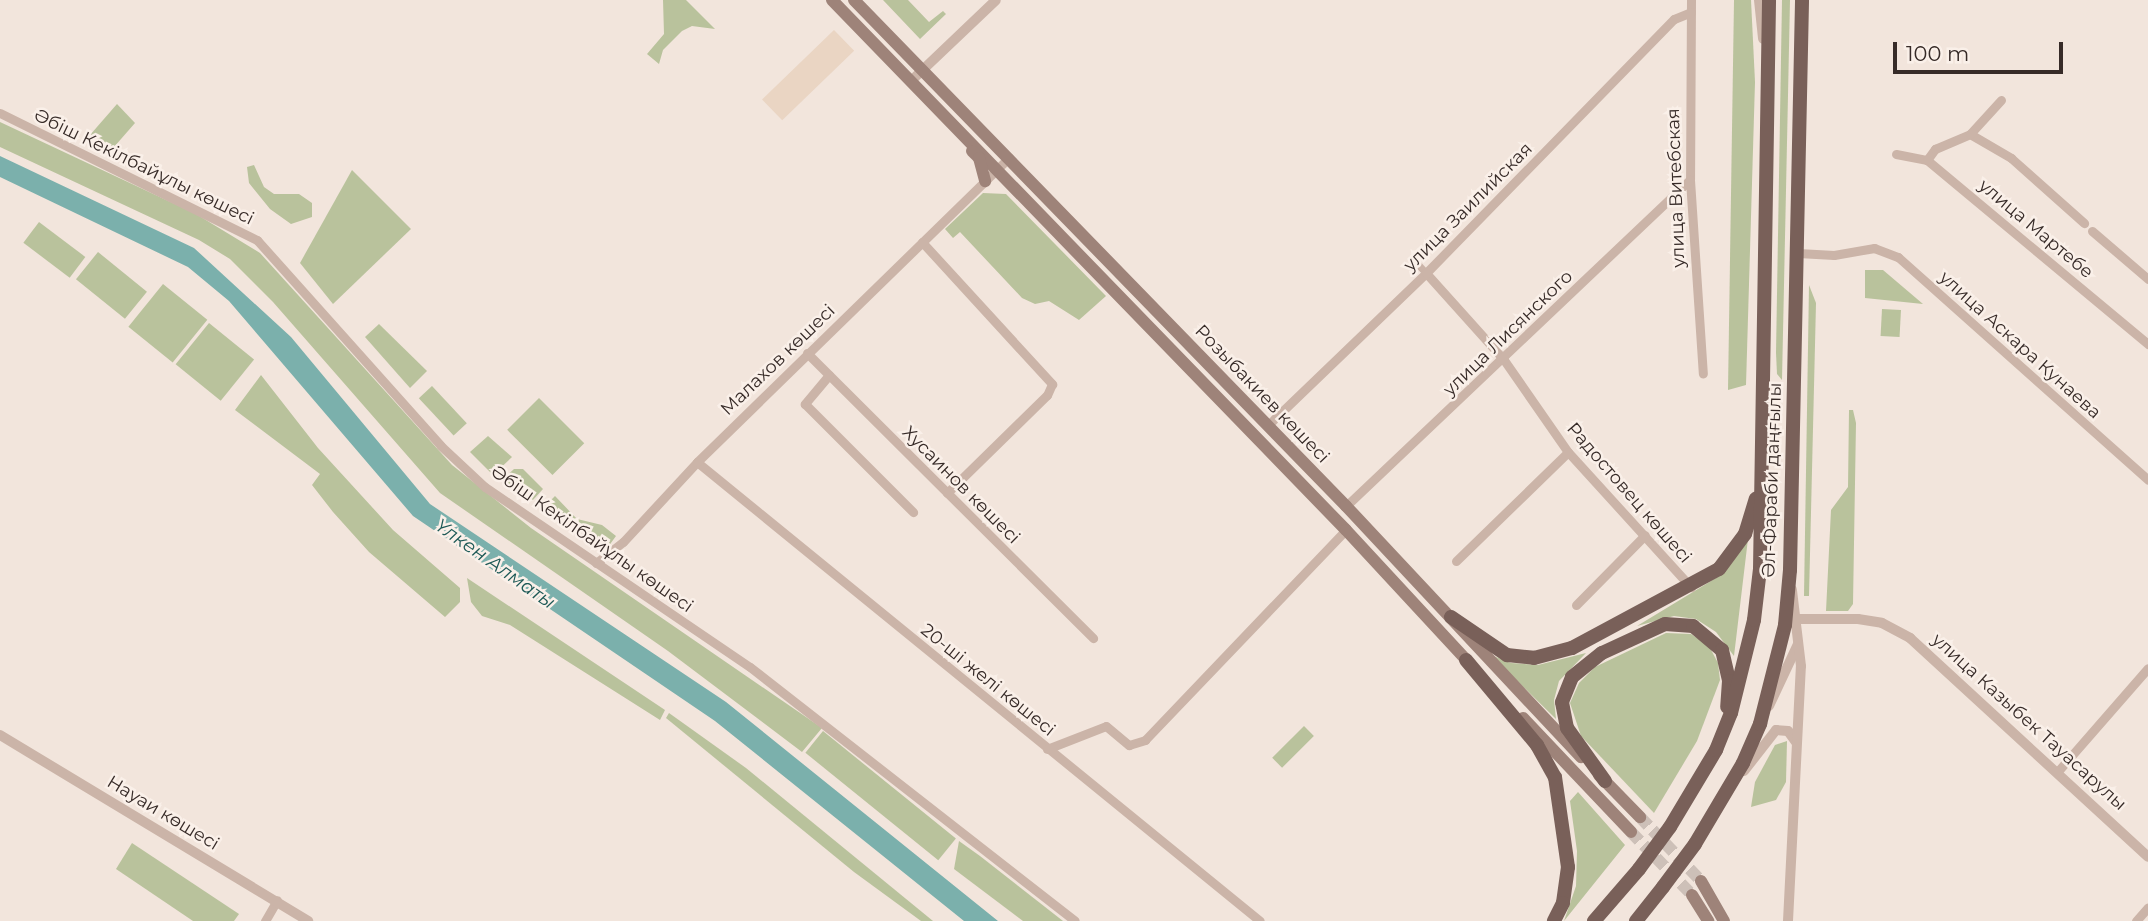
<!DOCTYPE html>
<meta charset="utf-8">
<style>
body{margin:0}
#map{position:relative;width:2148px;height:921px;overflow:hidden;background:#f2e5dc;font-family:Montserrat,sans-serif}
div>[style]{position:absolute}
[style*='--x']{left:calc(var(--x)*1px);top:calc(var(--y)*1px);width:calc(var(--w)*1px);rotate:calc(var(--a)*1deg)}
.green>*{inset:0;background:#b9c29c;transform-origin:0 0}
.plaza>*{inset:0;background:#ead5c3;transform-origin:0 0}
.water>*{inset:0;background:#7bb0ac}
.secondary-tunnel>*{height:12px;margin-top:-6px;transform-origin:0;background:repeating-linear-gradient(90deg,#cdc0b8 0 12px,transparent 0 18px)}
.pedestrian>*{height:7px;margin:-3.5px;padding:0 3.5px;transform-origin:3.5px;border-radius:3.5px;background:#cbb4a8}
.minor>*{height:9px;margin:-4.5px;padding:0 4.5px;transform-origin:4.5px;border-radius:4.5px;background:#cbb4a8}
.tertiary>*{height:10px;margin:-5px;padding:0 5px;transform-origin:5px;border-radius:5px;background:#cbb4a8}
.secondary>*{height:12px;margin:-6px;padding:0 6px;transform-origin:6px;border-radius:6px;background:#9e8379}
.primary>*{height:14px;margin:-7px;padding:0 7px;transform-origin:7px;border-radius:7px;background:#796059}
.primary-bridge>*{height:14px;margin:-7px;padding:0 7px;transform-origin:7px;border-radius:7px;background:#796059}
span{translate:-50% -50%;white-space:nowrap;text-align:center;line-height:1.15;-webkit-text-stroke:5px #faf0e9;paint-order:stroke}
.street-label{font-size:18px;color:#372b28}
.water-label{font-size:19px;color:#1d5956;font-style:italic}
.scale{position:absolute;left:1893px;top:42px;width:170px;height:32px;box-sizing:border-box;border:4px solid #372b28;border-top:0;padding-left:9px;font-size:21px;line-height:24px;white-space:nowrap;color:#372b28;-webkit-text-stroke:5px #faf0e9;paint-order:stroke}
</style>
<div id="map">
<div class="green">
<i style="clip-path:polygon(663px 0,686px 0,715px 29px,692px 26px,682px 31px,663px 50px,659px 64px,647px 54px,664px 34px)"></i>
<i style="clip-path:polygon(883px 0,908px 0,929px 22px,943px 11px,946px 14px,920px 39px)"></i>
<i style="clip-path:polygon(1734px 0,1751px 0,1755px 82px,1746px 385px,1728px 390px)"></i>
<i style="clip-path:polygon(1782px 0,1790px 0,1782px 380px,1777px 374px,1776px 353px)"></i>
<i style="clip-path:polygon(117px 104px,135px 123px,114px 147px,90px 135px)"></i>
<i style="clip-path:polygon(0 122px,196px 214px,260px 253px,452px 465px,531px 528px,822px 728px,802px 752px,668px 651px,440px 493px,273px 302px,230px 259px,199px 240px,0 147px)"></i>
<i style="clip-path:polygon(254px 165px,264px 187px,274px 194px,299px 194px,312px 203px,312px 217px,291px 224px,270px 209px,249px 183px,247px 167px)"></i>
<i style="clip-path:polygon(352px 170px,411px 229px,333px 304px,300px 263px)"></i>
<i style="clip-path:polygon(983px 193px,1006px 194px,1106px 296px,1079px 320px,1049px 301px,1035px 304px,1022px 298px,960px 232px,953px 238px,945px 229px)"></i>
<i style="left:39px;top:222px;width:58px;height:26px;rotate:37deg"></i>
<i style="left:98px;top:252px;width:63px;height:35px;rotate:39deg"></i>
<i style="clip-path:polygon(1865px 270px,1883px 270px,1923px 304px,1865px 298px)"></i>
<i style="left:163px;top:284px;width:57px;height:55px;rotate:39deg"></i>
<i style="clip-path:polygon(1809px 285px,1816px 303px,1809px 596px,1804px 596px)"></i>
<i style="left:1882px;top:309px;width:19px;height:27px;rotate:3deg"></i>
<i style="left:209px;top:323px;width:58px;height:53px;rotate:39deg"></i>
<i style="clip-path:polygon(379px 324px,427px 371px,410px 388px,365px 337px)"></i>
<i style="clip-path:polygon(261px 375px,318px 448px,393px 530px,460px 588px,460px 602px,445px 617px,369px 552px,333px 512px,312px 485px,320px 474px,235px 410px)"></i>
<i style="left:432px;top:386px;width:51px;height:18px;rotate:47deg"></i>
<i style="left:539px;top:398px;width:64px;height:45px;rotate:45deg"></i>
<i style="clip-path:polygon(1849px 410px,1853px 410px,1856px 423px,1853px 604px,1848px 611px,1826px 611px,1831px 510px,1848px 487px)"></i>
<i style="clip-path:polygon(488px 436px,512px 457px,493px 475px,470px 452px)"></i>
<i style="clip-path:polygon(514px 469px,523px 469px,543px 489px,532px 501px,502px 480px)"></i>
<i style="clip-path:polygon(555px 496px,577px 519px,602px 525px,616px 536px,608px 547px,574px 527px,545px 506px)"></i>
<i style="clip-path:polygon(1748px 539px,1734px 656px,1716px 632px,1696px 619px,1674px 616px,1637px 626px,1721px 575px)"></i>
<i style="clip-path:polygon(467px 578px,665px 710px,660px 720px,510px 625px,482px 616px,471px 602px)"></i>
<i style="clip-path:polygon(1666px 633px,1691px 634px,1709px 646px,1718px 663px,1720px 680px,1697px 741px,1654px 813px,1581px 736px,1570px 703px,1579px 683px,1595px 667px)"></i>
<i style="clip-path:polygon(1586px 653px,1559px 681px,1554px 700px,1556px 719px,1491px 655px,1511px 663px,1538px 665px)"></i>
<i style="clip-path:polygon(669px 713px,746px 768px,933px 921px,921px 921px,854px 872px,666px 718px)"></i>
<i style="left:1304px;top:726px;width:14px;height:45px;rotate:45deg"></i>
<i style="left:823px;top:731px;width:171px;height:28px;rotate:39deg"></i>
<i style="clip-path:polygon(1787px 741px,1786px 782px,1776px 800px,1751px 807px,1755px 782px,1775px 745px)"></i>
<i style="clip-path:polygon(1578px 792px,1625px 845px,1564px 921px,1576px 886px,1577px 851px,1570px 801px)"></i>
<i style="clip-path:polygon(959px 841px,980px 856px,1063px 921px,1023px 921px,954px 869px)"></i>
<i style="clip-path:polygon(132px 843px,239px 914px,234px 921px,193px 921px,116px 869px)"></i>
</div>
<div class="plaza">
<i style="left:834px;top:30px;width:29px;height:100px;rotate:46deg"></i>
</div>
<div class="water">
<i style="clip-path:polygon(0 156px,194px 248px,291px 337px,430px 504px,726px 702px,998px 921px,964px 921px,715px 721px,413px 516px,229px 301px,188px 267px,0 177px)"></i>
</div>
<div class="secondary-tunnel">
<i style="--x:1640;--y:817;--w:88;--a:46.4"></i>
<i style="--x:1631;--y:832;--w:88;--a:45.9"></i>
</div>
<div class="pedestrian">
<i style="--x:1412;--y:258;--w:21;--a:47"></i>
</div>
<div class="minor">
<i style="--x:1691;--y:0;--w:180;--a:90.3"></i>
<i style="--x:1690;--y:180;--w:194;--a:86.2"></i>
<i style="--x:0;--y:113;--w:287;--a:26.3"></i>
<i style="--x:257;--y:240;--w:276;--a:48.2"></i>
<i style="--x:441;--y:446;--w:60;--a:43"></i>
<i style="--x:485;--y:487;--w:320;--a:34.2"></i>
<i style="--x:750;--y:667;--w:412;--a:38"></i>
<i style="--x:1970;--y:134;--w:48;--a:30.3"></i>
<i style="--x:2011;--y:158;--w:98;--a:41.7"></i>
<i style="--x:1896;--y:154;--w:32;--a:11"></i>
<i style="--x:1927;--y:160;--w:288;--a:39.8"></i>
<i style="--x:1927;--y:160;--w:14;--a:-54"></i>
<i style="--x:1935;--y:149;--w:38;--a:-23"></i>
<i style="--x:1970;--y:134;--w:46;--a:-47.6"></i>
<i style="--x:2092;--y:231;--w:74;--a:40.6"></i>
<i style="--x:922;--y:242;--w:193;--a:47.5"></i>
<i style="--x:1052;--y:384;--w:12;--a:114"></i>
<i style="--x:1047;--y:395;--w:140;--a:135.6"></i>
<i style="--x:1798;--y:253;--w:36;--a:3"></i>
<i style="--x:1834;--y:255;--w:41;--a:-9.9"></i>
<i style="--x:1874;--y:248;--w:26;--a:21"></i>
<i style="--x:1898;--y:257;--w:335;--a:41.7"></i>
<i style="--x:1426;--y:273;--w:117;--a:48.1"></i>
<i style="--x:1504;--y:360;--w:112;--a:55.2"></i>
<i style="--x:1568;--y:452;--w:183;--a:47.7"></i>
<i style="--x:807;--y:353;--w:404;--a:44.9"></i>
<i style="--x:829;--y:375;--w:38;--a:130"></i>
<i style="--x:805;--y:404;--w:153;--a:45"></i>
<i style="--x:1268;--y:425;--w:219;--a:-43.9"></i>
<i style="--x:1426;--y:273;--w:355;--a:-45.7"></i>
<i style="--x:1674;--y:19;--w:18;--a:-22"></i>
<i style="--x:697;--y:462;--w:726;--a:39.19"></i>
<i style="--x:1346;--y:506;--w:474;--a:-43.5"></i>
<i style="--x:1456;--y:561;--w:156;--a:-44.2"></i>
<i style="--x:596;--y:563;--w:34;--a:-38"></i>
<i style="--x:623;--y:542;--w:109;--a:-47.2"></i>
<i style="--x:697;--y:462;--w:436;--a:-44.3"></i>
<i style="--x:1576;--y:605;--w:98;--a:-45.4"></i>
<i style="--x:1047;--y:749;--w:63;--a:-21.3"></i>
<i style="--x:1106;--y:726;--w:30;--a:40"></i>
<i style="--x:1129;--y:745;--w:17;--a:-17"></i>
<i style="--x:1145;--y:740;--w:291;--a:-46.3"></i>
<i style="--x:2059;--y:770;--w:135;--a:-48.9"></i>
<i style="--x:265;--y:921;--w:24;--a:-60"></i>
<i style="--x:2136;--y:921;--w:18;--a:-49"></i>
</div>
<div class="tertiary">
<i style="--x:1759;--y:0;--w:39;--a:84"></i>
<i style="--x:911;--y:81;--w:117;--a:-43.6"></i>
<i style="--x:1796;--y:619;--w:62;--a:0"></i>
<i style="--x:1858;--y:619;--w:24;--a:9"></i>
<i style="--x:1882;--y:623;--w:32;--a:28"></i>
<i style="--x:1910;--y:638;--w:323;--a:42.6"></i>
<i style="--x:1769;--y:706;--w:68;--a:-64.9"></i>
<i style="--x:0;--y:735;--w:360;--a:31.1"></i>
<i style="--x:1744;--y:771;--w:52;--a:-52"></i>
<i style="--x:1776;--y:730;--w:12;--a:5"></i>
<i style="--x:1788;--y:731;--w:14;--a:54"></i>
<i style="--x:1788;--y:921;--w:255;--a:-87.1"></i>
<i style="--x:1801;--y:666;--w:77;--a:-96.8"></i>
</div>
<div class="secondary">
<i style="--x:832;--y:0;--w:738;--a:45.88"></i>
<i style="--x:1346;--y:530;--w:184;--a:47.2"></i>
<i style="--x:854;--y:0;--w:706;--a:45.8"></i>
<i style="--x:1346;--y:506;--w:344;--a:46.9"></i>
<i style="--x:972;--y:151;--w:10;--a:45"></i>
<i style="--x:979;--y:158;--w:24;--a:75"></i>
<i style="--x:1523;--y:718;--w:157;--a:46.5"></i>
<i style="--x:1599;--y:775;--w:59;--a:45.7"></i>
<i style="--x:1701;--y:881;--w:46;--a:60.1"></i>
<i style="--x:1692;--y:895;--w:31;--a:58"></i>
</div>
<div class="primary">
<i style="--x:1451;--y:617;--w:68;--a:34.2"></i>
<i style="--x:1507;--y:655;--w:27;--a:6"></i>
<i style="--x:1534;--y:658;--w:39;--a:-15"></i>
<i style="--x:1572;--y:648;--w:167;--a:-28.3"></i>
<i style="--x:1719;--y:569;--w:44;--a:-53.4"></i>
<i style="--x:1745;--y:534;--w:37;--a:-73"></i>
<i style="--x:1466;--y:660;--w:111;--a:50.1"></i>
<i style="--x:1537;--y:745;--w:37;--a:61"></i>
<i style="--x:1555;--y:777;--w:91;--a:81.8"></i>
<i style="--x:1568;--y:867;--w:36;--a:98"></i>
<i style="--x:1563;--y:903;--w:20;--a:117"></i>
<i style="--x:1605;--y:781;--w:65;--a:-125.6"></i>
<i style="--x:1567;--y:728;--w:26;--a:-101"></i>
<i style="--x:1562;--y:702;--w:27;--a:-68"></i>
<i style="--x:1572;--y:677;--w:38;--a:-39"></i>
<i style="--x:1602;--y:653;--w:69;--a:-24.7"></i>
<i style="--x:1665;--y:624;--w:28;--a:4"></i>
<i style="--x:1693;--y:626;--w:38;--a:40"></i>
<i style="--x:1722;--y:650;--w:32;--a:77"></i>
<i style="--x:1729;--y:681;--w:26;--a:94"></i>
<i style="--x:1670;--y:827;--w:90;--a:-59.1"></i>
<i style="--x:1716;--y:750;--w:40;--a:-68"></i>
<i style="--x:1731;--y:713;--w:96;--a:-76.1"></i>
<i style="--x:1754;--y:620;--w:51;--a:-83.3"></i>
<i style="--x:1760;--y:569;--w:569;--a:-89.09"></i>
<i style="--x:1695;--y:844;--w:94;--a:-59.3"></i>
<i style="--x:1743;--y:763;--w:43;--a:-66.4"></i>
<i style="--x:1760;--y:724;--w:102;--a:-75.8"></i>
<i style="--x:1785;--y:625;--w:55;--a:-84.8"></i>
<i style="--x:1790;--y:570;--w:570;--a:-88.79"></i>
<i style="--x:1594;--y:921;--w:69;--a:-49.1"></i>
<i style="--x:1636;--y:921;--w:43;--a:-51.5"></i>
</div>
<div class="primary-bridge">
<i style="--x:1639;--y:869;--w:52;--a:-53.6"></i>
<i style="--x:1663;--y:887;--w:54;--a:-53.3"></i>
</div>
<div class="street-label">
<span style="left:144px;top:167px;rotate:26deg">Әбіш Кекілбайұлы көшесі</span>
<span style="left:1676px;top:188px;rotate:-92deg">улица Витебская</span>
<span style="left:1468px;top:207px;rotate:-45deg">улица Заилийская</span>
<span style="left:2036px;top:229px;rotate:40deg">улица Мартебе</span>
<span style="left:1508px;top:333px;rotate:-44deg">улица Лисянского</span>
<span style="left:2020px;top:345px;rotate:42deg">улица Аскара Кунаева</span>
<span style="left:778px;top:360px;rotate:-44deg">Малахов көшесі</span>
<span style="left:1262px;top:394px;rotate:46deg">Розыбакиев көшесі</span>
<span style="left:1772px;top:480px;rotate:-88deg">Әл-Фараби даңғылы</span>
<span style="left:961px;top:485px;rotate:45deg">Хусаинов көшесі</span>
<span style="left:1629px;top:493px;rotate:49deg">Радостовец көшесі</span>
<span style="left:592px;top:539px;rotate:35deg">Әбіш Кекілбайұлы көшесі</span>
<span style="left:988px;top:680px;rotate:39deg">20-ші желі көшесі</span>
<span style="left:2029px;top:722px;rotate:42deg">улица Казыбек Тауасарулы</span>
<span style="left:163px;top:813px;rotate:31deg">Науаи көшесі</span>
</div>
<div class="water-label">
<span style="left:495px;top:564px;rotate:35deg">Үлкен Алматы</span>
</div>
<div class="scale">100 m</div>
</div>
